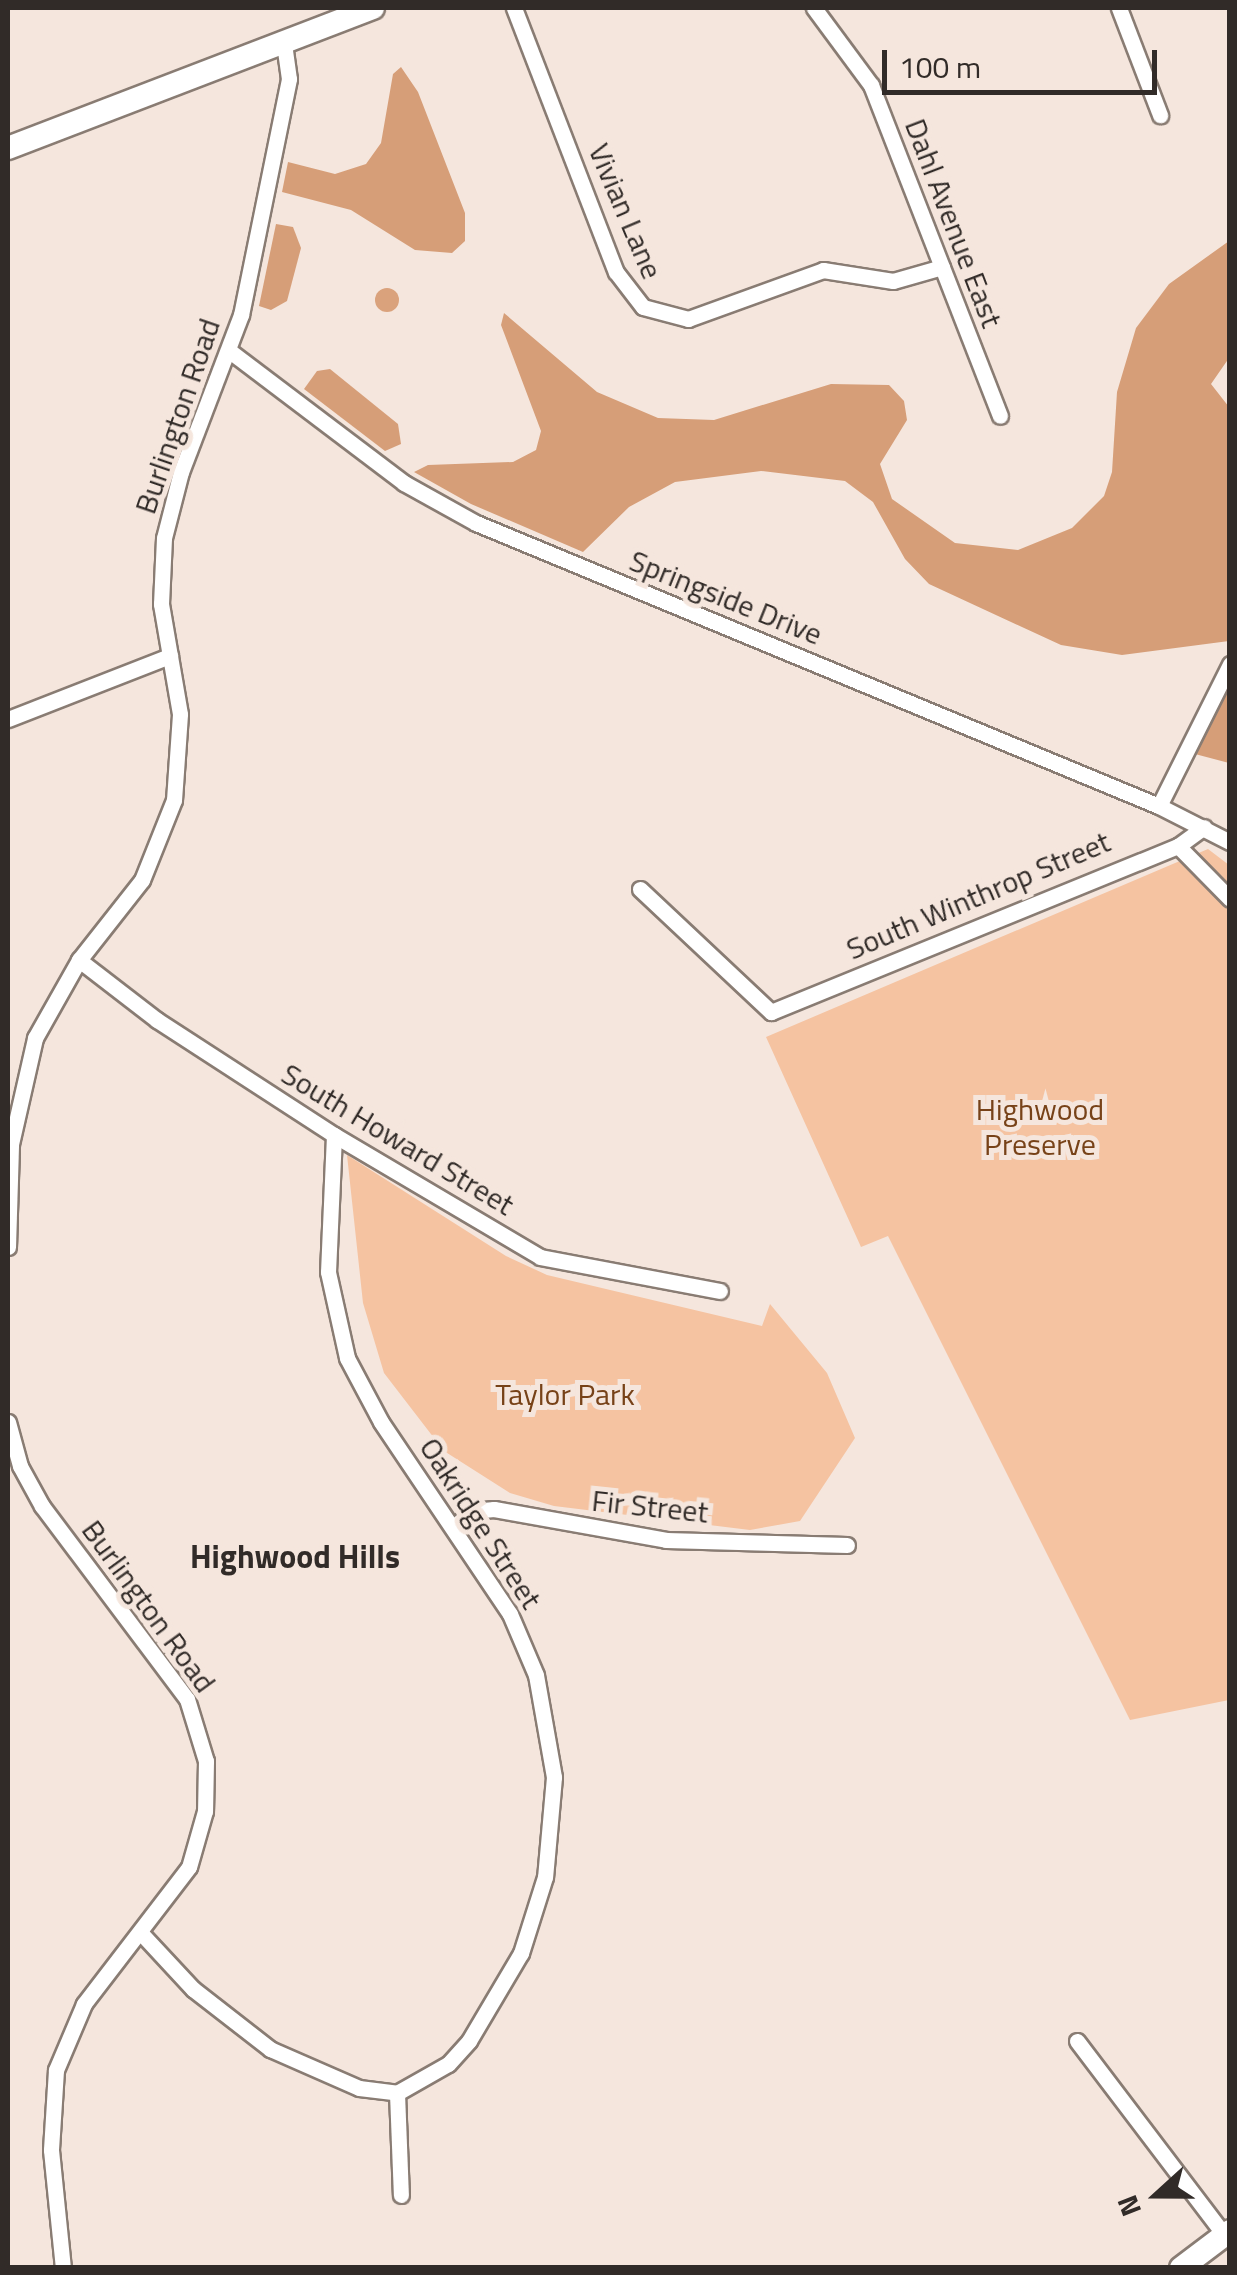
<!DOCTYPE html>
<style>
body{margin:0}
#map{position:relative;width:1237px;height:2275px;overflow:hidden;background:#f5e6dd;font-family:"Titillium Web",sans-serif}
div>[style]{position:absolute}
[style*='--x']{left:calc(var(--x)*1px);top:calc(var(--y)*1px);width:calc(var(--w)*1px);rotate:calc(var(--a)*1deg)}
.green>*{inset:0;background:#f5c3a1}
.forest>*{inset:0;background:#d69e78}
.water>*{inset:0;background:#daa27c}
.round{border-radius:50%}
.roads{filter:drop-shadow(2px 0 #897c73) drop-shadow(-2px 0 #897c73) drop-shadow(0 2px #897c73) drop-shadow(0 -2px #897c73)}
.street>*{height:15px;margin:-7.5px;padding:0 7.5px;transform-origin:7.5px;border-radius:7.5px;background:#fff}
.secondary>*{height:22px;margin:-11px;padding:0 11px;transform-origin:11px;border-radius:11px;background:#fff}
span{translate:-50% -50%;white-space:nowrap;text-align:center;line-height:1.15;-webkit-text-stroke:10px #f5e6dd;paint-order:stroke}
.street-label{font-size:30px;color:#312b28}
.park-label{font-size:30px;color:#774218}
.neighbourhood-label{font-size:32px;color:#312b28;font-weight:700}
.frame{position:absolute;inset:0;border:10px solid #312b28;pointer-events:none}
.north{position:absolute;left:1107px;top:2145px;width:100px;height:100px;-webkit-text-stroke:8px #f5e6dd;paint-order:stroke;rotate:249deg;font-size:28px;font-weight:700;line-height:40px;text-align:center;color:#312b28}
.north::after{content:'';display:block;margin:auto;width:35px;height:45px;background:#312b28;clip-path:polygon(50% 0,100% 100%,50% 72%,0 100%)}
.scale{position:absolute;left:882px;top:50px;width:275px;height:45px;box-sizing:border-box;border:5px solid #312b28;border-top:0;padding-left:12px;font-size:30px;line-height:35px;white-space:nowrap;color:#312b28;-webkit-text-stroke:8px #f5e6dd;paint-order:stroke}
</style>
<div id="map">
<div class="green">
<i style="clip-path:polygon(1208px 849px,1229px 865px,1229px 1700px,1130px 1720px,888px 1236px,861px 1247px,766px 1037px)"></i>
<i style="clip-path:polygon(347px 1155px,506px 1256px,547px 1275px,762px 1326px,770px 1304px,827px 1373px,855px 1438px,800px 1521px,750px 1530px,554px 1506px,510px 1493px,444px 1451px,384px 1373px,363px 1303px)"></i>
</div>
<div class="forest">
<i style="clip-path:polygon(401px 67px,418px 92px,465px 213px,465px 241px,452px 253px,415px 250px,351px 210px,282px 192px,288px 162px,335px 174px,366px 164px,381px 143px,393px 74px)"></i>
<i style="clip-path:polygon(276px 224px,293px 227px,301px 248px,287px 301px,271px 310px,259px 306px)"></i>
<i style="clip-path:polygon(1229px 241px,1229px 358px,1211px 384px,1229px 407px,1229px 641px,1122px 655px,1061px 645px,929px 584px,905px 559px,873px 502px,845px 481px,761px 471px,675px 482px,629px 507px,583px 552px,471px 504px,414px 472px,428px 465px,513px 462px,536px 450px,541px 431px,501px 325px,504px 313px,597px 392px,658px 418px,714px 420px,831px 384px,889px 385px,904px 401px,907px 420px,880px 464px,892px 499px,955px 543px,1018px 550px,1072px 528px,1104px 496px,1112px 472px,1117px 392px,1136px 328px,1169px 284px)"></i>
<i style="clip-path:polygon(330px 369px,398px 424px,401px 444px,385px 451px,304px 389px,317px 371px)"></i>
<i style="clip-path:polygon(1229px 684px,1229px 763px,1195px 754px)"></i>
</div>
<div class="water">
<i class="round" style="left:375px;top:288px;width:24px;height:24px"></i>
</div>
<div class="roads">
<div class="street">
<i style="--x:514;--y:8;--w:283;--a:68.9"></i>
<i style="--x:616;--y:272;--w:44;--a:52.4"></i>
<i style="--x:643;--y:307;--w:47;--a:14.9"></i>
<i style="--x:688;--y:319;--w:144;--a:-19.9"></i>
<i style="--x:823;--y:270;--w:71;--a:8.9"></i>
<i style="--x:893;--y:281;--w:51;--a:-15.9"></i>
<i style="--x:814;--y:8;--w:96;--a:53.5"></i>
<i style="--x:871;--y:85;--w:355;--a:68.7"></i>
<i style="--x:1119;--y:8;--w:115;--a:69"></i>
<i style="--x:231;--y:352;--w:217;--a:37.1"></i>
<i style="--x:404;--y:483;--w:82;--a:29.1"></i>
<i style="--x:476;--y:523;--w:739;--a:22.51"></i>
<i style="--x:1159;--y:806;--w:80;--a:26.9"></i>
<i style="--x:8;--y:719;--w:174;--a:-21.3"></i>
<i style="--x:1159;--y:806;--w:159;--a:-63.4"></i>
<i style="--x:1178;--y:846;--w:74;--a:45.5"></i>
<i style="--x:640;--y:889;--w:180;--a:43.2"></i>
<i style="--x:771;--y:1012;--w:440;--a:-22.2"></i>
<i style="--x:1178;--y:846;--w:32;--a:-36"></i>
<i style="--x:79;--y:960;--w:98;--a:37.6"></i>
<i style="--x:157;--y:1020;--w:211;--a:33"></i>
<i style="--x:334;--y:1135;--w:239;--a:30.6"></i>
<i style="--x:540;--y:1257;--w:183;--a:10.7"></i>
<i style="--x:334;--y:1135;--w:137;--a:92.5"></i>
<i style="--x:328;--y:1272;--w:88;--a:77.5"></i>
<i style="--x:347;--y:1358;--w:72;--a:62"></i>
<i style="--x:381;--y:1422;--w:231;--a:56.1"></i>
<i style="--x:510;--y:1614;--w:66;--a:66.9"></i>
<i style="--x:536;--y:1675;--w:104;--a:80"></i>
<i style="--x:554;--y:1777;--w:100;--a:95.1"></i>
<i style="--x:545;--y:1877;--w:80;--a:107.5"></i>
<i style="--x:521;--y:1953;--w:102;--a:120.6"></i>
<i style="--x:469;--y:2041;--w:31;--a:132"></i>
<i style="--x:448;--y:2064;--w:59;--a:150.4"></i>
<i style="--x:397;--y:2093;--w:102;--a:87.8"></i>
<i style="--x:8;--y:1247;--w:103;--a:-88.3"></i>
<i style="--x:11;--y:1144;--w:109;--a:-77.2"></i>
<i style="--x:35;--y:1038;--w:90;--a:-60.6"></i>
<i style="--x:79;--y:960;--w:102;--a:-51.8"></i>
<i style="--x:142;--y:880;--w:86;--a:-68.2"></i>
<i style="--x:174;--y:800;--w:86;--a:-86"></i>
<i style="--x:180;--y:714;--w:112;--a:-99.8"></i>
<i style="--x:161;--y:604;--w:66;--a:-87.4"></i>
<i style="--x:164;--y:538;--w:68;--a:-75.6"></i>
<i style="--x:181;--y:472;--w:168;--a:-69.1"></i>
<i style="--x:241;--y:315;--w:241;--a:-78.5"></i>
<i style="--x:289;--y:79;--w:37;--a:-98"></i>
<i style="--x:8;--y:1422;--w:46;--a:74.7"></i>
<i style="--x:20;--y:1466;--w:46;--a:61.2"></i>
<i style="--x:42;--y:1506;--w:241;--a:53.1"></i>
<i style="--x:187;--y:1699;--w:65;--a:73"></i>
<i style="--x:206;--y:1761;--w:50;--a:91.1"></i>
<i style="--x:205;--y:1811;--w:58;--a:105.9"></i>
<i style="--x:189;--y:1867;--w:173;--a:127.5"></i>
<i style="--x:84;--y:2004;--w:72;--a:113"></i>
<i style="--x:56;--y:2070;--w:80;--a:93.6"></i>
<i style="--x:51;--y:2150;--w:119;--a:84.2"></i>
<i style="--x:455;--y:1526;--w:23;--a:-41"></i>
<i style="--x:472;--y:1511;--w:22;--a:-5"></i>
<i style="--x:494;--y:1509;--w:175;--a:10.2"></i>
<i style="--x:666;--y:1540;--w:181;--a:1.6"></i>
<i style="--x:140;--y:1932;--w:78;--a:47.1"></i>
<i style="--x:193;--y:1989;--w:98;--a:37.9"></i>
<i style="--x:270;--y:2049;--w:97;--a:23.7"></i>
<i style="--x:359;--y:2088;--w:38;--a:7"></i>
<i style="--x:1077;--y:2041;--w:243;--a:52.8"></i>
</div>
<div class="secondary">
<i style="--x:8;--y:148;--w:391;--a:-21"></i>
<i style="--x:1181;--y:2268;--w:61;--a:-37.1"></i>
</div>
</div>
<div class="street-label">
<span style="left:626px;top:211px;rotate:67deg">Vivian Lane</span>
<span style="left:954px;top:223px;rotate:69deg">Dahl Avenue East</span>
<span style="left:177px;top:416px;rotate:-71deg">Burlington Road</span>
<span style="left:726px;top:597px;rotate:22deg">Springside Drive</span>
<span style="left:978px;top:895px;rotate:-23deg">South Winthrop Street</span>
<span style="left:398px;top:1139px;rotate:31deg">South Howard Street</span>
<span style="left:650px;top:1506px;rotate:6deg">Fir Street</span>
<span style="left:481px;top:1523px;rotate:57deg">Oakridge Street</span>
<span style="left:149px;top:1606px;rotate:54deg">Burlington Road</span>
</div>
<div class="park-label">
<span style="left:1040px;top:1126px">Highwood<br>Preserve</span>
<span style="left:565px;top:1394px">Taylor Park</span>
</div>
<div class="neighbourhood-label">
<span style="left:295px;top:1556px">Highwood Hills</span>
</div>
<div class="frame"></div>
<div class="north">N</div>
<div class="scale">100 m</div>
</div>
